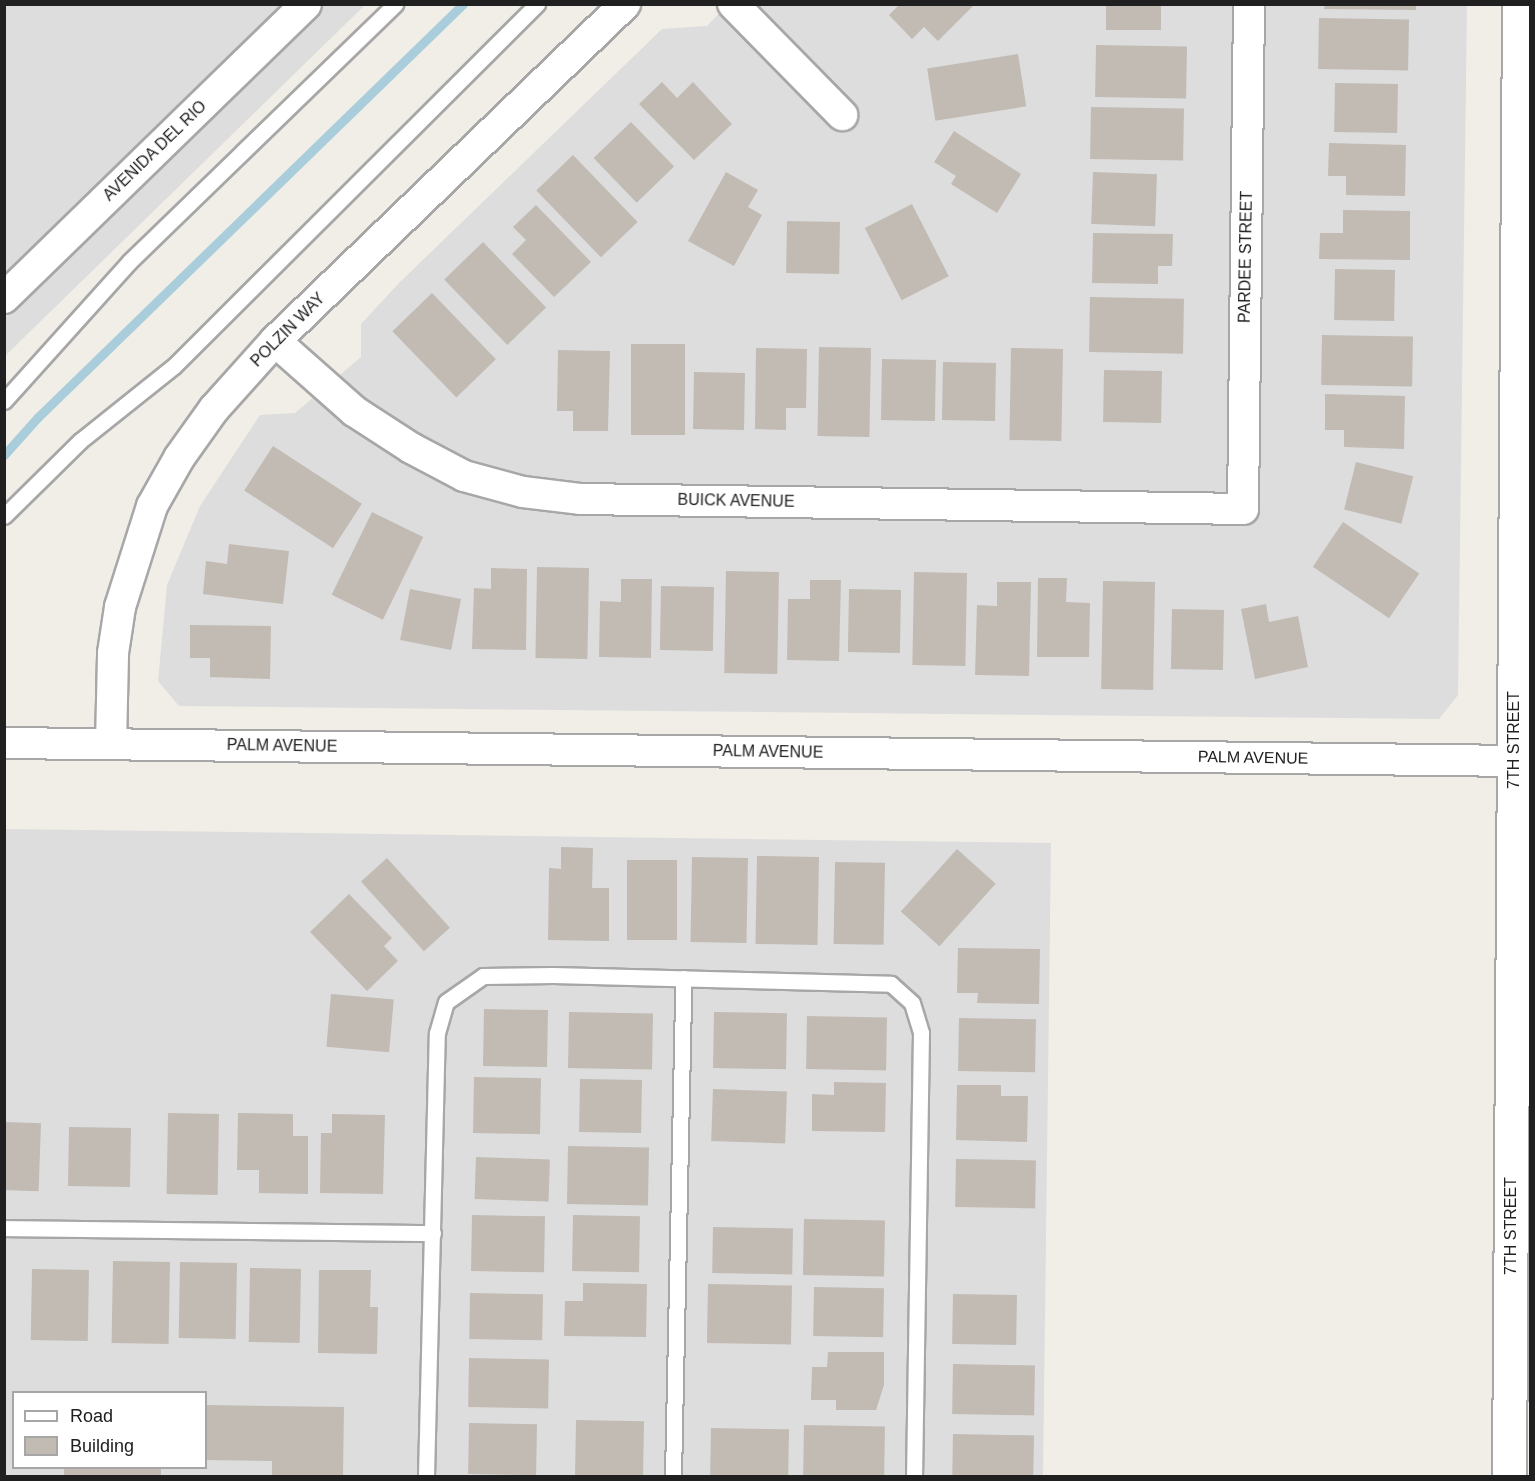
<!DOCTYPE html>
<style>
body{margin:0}
#map{position:relative;width:1535px;height:1481px;overflow:hidden;background:#f0eee7;font-family:Arial,sans-serif}
div>[style]{position:absolute}
[style*='--x']{left:calc(var(--x)*1px);top:calc(var(--y)*1px);width:calc(var(--w)*1px);rotate:calc(var(--a)*1deg)}
.residential>*{inset:0;background:#dedddd}
.stream>*{height:9px;margin:-4.5px;padding:0 4.5px;transform-origin:4.5px;border-radius:4.5px;background:#aacddc}
.building>*{inset:0;background:#c1bbb4;transform-origin:0 0}
.roads{filter:drop-shadow(2px 0 #a7a7a7) drop-shadow(-2px 0 #a7a7a7) drop-shadow(0 2px #a7a7a7) drop-shadow(0 -2px #a7a7a7)}
.service>*{height:15px;margin:-7.5px;padding:0 7.5px;transform-origin:7.5px;border-radius:7.5px;background:#fff}
.minor>*{height:30px;margin:-15px;padding:0 15px;transform-origin:15px;border-radius:15px;background:#fff}
.tertiary>*{height:33px;margin:-16.5px;padding:0 16.5px;transform-origin:16.5px;border-radius:16.5px;background:#fff}
span{translate:-50% -50%;white-space:nowrap;text-align:center;line-height:1.15;-webkit-text-stroke:4.5px #fff;paint-order:stroke}
.street-label{font-size:16px;color:#202020}
.frame{position:absolute;inset:0;border:6px solid #202020;pointer-events:none}
.legend{position:absolute;left:12px;top:1391px;width:195px;height:78px;box-sizing:border-box;background:#fff;border:2px solid #a6a6a6;margin:0;padding:8px 10px;list-style:none;font-size:18px;color:#202020}
.legend li{display:flex;align-items:center;gap:12px;height:30px}
.legend b{width:30px;border:2px solid #a6a6a6}
</style>
<div id="map">
<div class="residential">
<i style="clip-path:polygon(728px 4px,1467px 5px,1458px 695px,1439px 719px,179px 706px,158px 681px,167px 585px,200px 506px,260px 415px,295px 413px,361px 357px,361px 324px,400px 282px,662px 29px,707px 26px)"></i>
<i style="clip-path:polygon(5px 5px,365px 5px,5px 356px)"></i>
<i style="clip-path:polygon(evenodd,5px 829px,1051px 843px,1043px 1476px,5px 1476px,5px 829px,14px 1392px,206px 1392px,206px 1468px,14px 1468px,14px 1392px)"></i>
</div>
<div class="stream">
<i style="--x:4;--y:455;--w:50;--a:-48.3"></i>
<i style="--x:37;--y:418;--w:594;--a:-44.18"></i>
</div>
<div class="building">
<i style="clip-path:polygon(900px 4px,975px 4px,938px 41px,924px 27px,912px 39px,889px 15px)"></i>
<i style="left:1106px;top:4px;width:55px;height:26px"></i>
<i style="clip-path:polygon(1325px 4px,1416px 4px,1416px 10px,1324px 9px)"></i>
<i style="left:1319px;top:18px;width:90px;height:51px;rotate:1deg"></i>
<i style="left:1096px;top:45px;width:91px;height:52px;rotate:1deg"></i>
<i style="left:1018px;top:54px;width:53px;height:92px;rotate:81deg"></i>
<i style="clip-path:polygon(662px 82px,677px 98px,693px 82px,732px 124px,694px 160px,639px 104px)"></i>
<i style="left:1335px;top:83px;width:63px;height:49px;rotate:1deg"></i>
<i style="left:1091px;top:107px;width:93px;height:52px;rotate:1deg"></i>
<i style="left:631px;top:122px;width:62px;height:52px;rotate:46deg"></i>
<i style="clip-path:polygon(954px 131px,1021px 174px,997px 213px,951px 184px,956px 176px,934px 162px)"></i>
<i style="clip-path:polygon(1329px 143px,1406px 145px,1405px 196px,1346px 195px,1346px 176px,1328px 176px)"></i>
<i style="left:573px;top:155px;width:93px;height:51px;rotate:46deg"></i>
<i style="clip-path:polygon(726px 172px,758px 190px,748px 207px,762px 215px,734px 266px,688px 241px)"></i>
<i style="left:1093px;top:172px;width:64px;height:52px;rotate:2deg"></i>
<i style="left:912px;top:204px;width:81px;height:53px;rotate:63deg"></i>
<i style="clip-path:polygon(536px 205px,591px 262px,554px 297px,512px 254px,526px 240px,513px 227px)"></i>
<i style="clip-path:polygon(1343px 210px,1410px 211px,1410px 260px,1319px 259px,1320px 233px,1343px 233px)"></i>
<i style="left:787px;top:221px;width:53px;height:52px;rotate:1deg"></i>
<i style="clip-path:polygon(1093px 233px,1173px 234px,1172px 266px,1158px 266px,1158px 284px,1092px 283px)"></i>
<i style="left:483px;top:242px;width:91px;height:54px;rotate:46deg"></i>
<i style="left:1335px;top:269px;width:60px;height:51px;rotate:1deg"></i>
<i style="left:432px;top:293px;width:92px;height:55px;rotate:46deg"></i>
<i style="left:1090px;top:297px;width:94px;height:55px;rotate:1deg"></i>
<i style="left:1322px;top:335px;width:91px;height:50px;rotate:1deg"></i>
<i style="left:631px;top:344px;width:54px;height:91px"></i>
<i style="left:819px;top:347px;width:52px;height:89px;rotate:1deg"></i>
<i style="clip-path:polygon(756px 348px,807px 349px,806px 408px,786px 408px,786px 430px,755px 429px)"></i>
<i style="left:1011px;top:348px;width:52px;height:92px;rotate:1deg"></i>
<i style="clip-path:polygon(558px 350px,610px 351px,608px 431px,573px 431px,573px 411px,557px 411px)"></i>
<i style="left:882px;top:359px;width:54px;height:61px;rotate:1deg"></i>
<i style="left:943px;top:362px;width:53px;height:58px;rotate:1deg"></i>
<i style="left:1104px;top:370px;width:58px;height:52px;rotate:1deg"></i>
<i style="left:694px;top:372px;width:51px;height:57px;rotate:1deg"></i>
<i style="clip-path:polygon(1325px 394px,1405px 396px,1404px 449px,1344px 447px,1344px 430px,1325px 430px)"></i>
<i style="left:273px;top:446px;width:106px;height:53px;rotate:33deg"></i>
<i style="left:1356px;top:462px;width:59px;height:49px;rotate:14deg"></i>
<i style="left:372px;top:512px;width:57px;height:92px;rotate:26deg"></i>
<i style="left:1343px;top:522px;width:92px;height:54px;rotate:34deg"></i>
<i style="clip-path:polygon(229px 544px,289px 551px,283px 604px,203px 594px,206px 561px,227px 564px)"></i>
<i style="left:537px;top:567px;width:52px;height:91px;rotate:1deg"></i>
<i style="clip-path:polygon(491px 568px,527px 569px,526px 650px,472px 649px,474px 588px,491px 589px)"></i>
<i style="left:726px;top:571px;width:53px;height:102px;rotate:1deg"></i>
<i style="left:914px;top:572px;width:53px;height:93px;rotate:1deg"></i>
<i style="clip-path:polygon(1038px 578px,1067px 578px,1066px 602px,1090px 603px,1089px 657px,1037px 657px)"></i>
<i style="clip-path:polygon(621px 579px,652px 579px,651px 658px,599px 657px,600px 601px,621px 602px)"></i>
<i style="clip-path:polygon(810px 580px,841px 580px,839px 661px,787px 660px,788px 599px,810px 599px)"></i>
<i style="left:1103px;top:581px;width:52px;height:108px;rotate:1deg"></i>
<i style="clip-path:polygon(997px 582px,1031px 582px,1029px 676px,975px 675px,977px 605px,997px 606px)"></i>
<i style="left:661px;top:586px;width:53px;height:64px;rotate:1deg"></i>
<i style="left:410px;top:589px;width:52px;height:52px;rotate:11deg"></i>
<i style="left:849px;top:589px;width:52px;height:63px;rotate:1deg"></i>
<i style="clip-path:polygon(1266px 604px,1269px 622px,1298px 616px,1308px 667px,1255px 679px,1241px 609px)"></i>
<i style="left:1172px;top:609px;width:52px;height:60px;rotate:1deg"></i>
<i style="clip-path:polygon(190px 625px,271px 626px,270px 679px,210px 677px,210px 658px,190px 658px)"></i>
<i style="clip-path:polygon(561px 847px,593px 848px,592px 888px,609px 888px,609px 941px,548px 940px,549px 868px,561px 869px)"></i>
<i style="left:957px;top:849px;width:52px;height:84px;rotate:42deg"></i>
<i style="left:757px;top:856px;width:62px;height:88px;rotate:1deg"></i>
<i style="left:692px;top:857px;width:56px;height:85px;rotate:1deg"></i>
<i style="left:387px;top:858px;width:94px;height:35px;rotate:48deg"></i>
<i style="left:627px;top:860px;width:50px;height:80px"></i>
<i style="left:835px;top:862px;width:50px;height:82px;rotate:1deg"></i>
<i style="clip-path:polygon(349px 894px,392px 938px,384px 946px,398px 961px,367px 991px,310px 932px)"></i>
<i style="clip-path:polygon(958px 948px,1040px 949px,1039px 1004px,977px 1003px,978px 993px,957px 993px)"></i>
<i style="left:331px;top:994px;width:63px;height:53px;rotate:5deg"></i>
<i style="left:484px;top:1009px;width:64px;height:57px;rotate:1deg"></i>
<i style="left:569px;top:1012px;width:84px;height:56px;rotate:1deg"></i>
<i style="left:714px;top:1012px;width:73px;height:56px;rotate:1deg"></i>
<i style="left:807px;top:1016px;width:80px;height:53px;rotate:1deg"></i>
<i style="left:959px;top:1018px;width:77px;height:53px;rotate:1deg"></i>
<i style="left:474px;top:1077px;width:67px;height:56px;rotate:1deg"></i>
<i style="left:580px;top:1079px;width:62px;height:53px;rotate:1deg"></i>
<i style="clip-path:polygon(834px 1082px,886px 1083px,885px 1132px,812px 1131px,812px 1094px,834px 1095px)"></i>
<i style="clip-path:polygon(957px 1085px,1001px 1085px,1001px 1096px,1028px 1096px,1027px 1142px,956px 1140px)"></i>
<i style="left:713px;top:1089px;width:74px;height:52px;rotate:2deg"></i>
<i style="left:168px;top:1113px;width:51px;height:81px;rotate:1deg"></i>
<i style="clip-path:polygon(238px 1113px,293px 1114px,293px 1136px,308px 1136px,308px 1194px,259px 1193px,259px 1170px,237px 1170px)"></i>
<i style="clip-path:polygon(332px 1114px,385px 1115px,383px 1194px,320px 1193px,321px 1133px,332px 1133px)"></i>
<i style="left:4px;top:1122px;width:37px;height:68px;rotate:2deg"></i>
<i style="left:69px;top:1127px;width:62px;height:59px;rotate:1deg"></i>
<i style="left:568px;top:1146px;width:81px;height:58px;rotate:1deg"></i>
<i style="left:476px;top:1157px;width:74px;height:42px;rotate:2deg"></i>
<i style="left:956px;top:1159px;width:80px;height:48px;rotate:1deg"></i>
<i style="left:472px;top:1215px;width:73px;height:56px;rotate:1deg"></i>
<i style="left:573px;top:1215px;width:67px;height:56px;rotate:1deg"></i>
<i style="left:804px;top:1219px;width:81px;height:56px;rotate:1deg"></i>
<i style="left:713px;top:1227px;width:80px;height:46px;rotate:1deg"></i>
<i style="left:113px;top:1261px;width:57px;height:82px;rotate:1deg"></i>
<i style="left:180px;top:1262px;width:57px;height:76px;rotate:1deg"></i>
<i style="left:250px;top:1268px;width:51px;height:74px;rotate:1deg"></i>
<i style="left:32px;top:1269px;width:57px;height:71px;rotate:1deg"></i>
<i style="clip-path:polygon(319px 1270px,371px 1270px,370px 1307px,378px 1307px,377px 1354px,318px 1353px)"></i>
<i style="clip-path:polygon(583px 1283px,647px 1284px,646px 1337px,564px 1336px,565px 1301px,583px 1301px)"></i>
<i style="left:708px;top:1284px;width:84px;height:59px;rotate:1deg"></i>
<i style="left:814px;top:1287px;width:70px;height:49px;rotate:1deg"></i>
<i style="left:470px;top:1293px;width:73px;height:46px;rotate:1deg"></i>
<i style="left:953px;top:1294px;width:64px;height:50px;rotate:1deg"></i>
<i style="clip-path:polygon(828px 1352px,884px 1352px,884px 1385px,876px 1410px,836px 1410px,836px 1400px,811px 1400px,812px 1367px,827px 1367px)"></i>
<i style="left:469px;top:1358px;width:80px;height:49px;rotate:1deg"></i>
<i style="left:953px;top:1364px;width:82px;height:50px;rotate:1deg"></i>
<i style="clip-path:polygon(206px 1405px,344px 1407px,343px 1476px,272px 1476px,272px 1461px,206px 1460px)"></i>
<i style="left:576px;top:1420px;width:68px;height:56px;rotate:1deg"></i>
<i style="left:469px;top:1423px;width:68px;height:51px;rotate:1deg"></i>
<i style="left:804px;top:1425px;width:81px;height:51px;rotate:1deg"></i>
<i style="left:711px;top:1428px;width:78px;height:47px;rotate:1deg"></i>
<i style="left:953px;top:1434px;width:81px;height:42px;rotate:1deg"></i>
<i style="left:64px;top:1468px;width:97px;height:8px"></i>
</div>
<div class="roads">
<div class="service">
<i style="--x:4;--y:401;--w:187;--a:-48"></i>
<i style="--x:129;--y:262;--w:371;--a:-44.1"></i>
<i style="--x:4;--y:516;--w:107;--a:-44.6"></i>
<i style="--x:80;--y:441;--w:120;--a:-38.6"></i>
<i style="--x:174;--y:366;--w:513;--a:-44.92"></i>
<i style="--x:4;--y:1228;--w:429;--a:0.7"></i>
<i style="--x:426;--y:1476;--w:443;--a:-88.6"></i>
<i style="--x:437;--y:1033;--w:32;--a:-74"></i>
<i style="--x:446;--y:1002;--w:45;--a:-35.1"></i>
<i style="--x:483;--y:976;--w:70;--a:-0.8"></i>
<i style="--x:553;--y:975;--w:338;--a:1.5"></i>
<i style="--x:891;--y:984;--w:28;--a:42"></i>
<i style="--x:912;--y:1003;--w:31;--a:73"></i>
<i style="--x:921;--y:1033;--w:443;--a:90.9"></i>
<i style="--x:673;--y:1476;--w:498;--a:-88.8"></i>
</div>
<div class="minor">
<i style="--x:733;--y:4;--w:156;--a:45.5"></i>
<i style="--x:4;--y:298;--w:421;--a:-44.2"></i>
<i style="--x:275;--y:341;--w:106;--a:41.5"></i>
<i style="--x:354;--y:411;--w:68;--a:33"></i>
<i style="--x:411;--y:448;--w:60;--a:27.8"></i>
<i style="--x:464;--y:476;--w:61;--a:15.2"></i>
<i style="--x:523;--y:492;--w:57;--a:7"></i>
<i style="--x:580;--y:499;--w:663;--a:0.86"></i>
<i style="--x:1243;--y:509;--w:505;--a:-89.32"></i>
<i style="--x:4;--y:743;--w:1526;--a:0.68"></i>
<i style="--x:111;--y:744;--w:91;--a:-88.7"></i>
<i style="--x:113;--y:653;--w:47;--a:-81.3"></i>
<i style="--x:120;--y:607;--w:106;--a:-72.4"></i>
<i style="--x:152;--y:506;--w:55;--a:-60.6"></i>
<i style="--x:179;--y:458;--w:60;--a:-54.5"></i>
<i style="--x:214;--y:409;--w:91;--a:-48.1"></i>
<i style="--x:275;--y:341;--w:486;--a:-43.9"></i>
</div>
<div class="tertiary">
<i style="--x:1509;--y:1476;--w:1472;--a:-89.61"></i>
</div>
</div>
<div class="street-label">
<span style="left:155px;top:151px;rotate:-44deg">AVENIDA DEL RIO</span>
<span style="left:1246px;top:257px;rotate:-89deg">PARDEE STREET</span>
<span style="left:288px;top:330px;rotate:-45deg">POLZIN WAY</span>
<span style="left:736px;top:501px;rotate:1deg">BUICK AVENUE</span>
<span style="left:1514px;top:740px;rotate:-90deg">7TH STREET</span>
<span style="left:282px;top:746px;rotate:1deg">PALM AVENUE</span>
<span style="left:768px;top:752px;rotate:1deg">PALM AVENUE</span>
<span style="left:1253px;top:758px;rotate:1deg">PALM AVENUE</span>
<span style="left:1511px;top:1226px;rotate:-90deg">7TH STREET</span>
</div>
<div class="frame"></div>
<ul class="legend">
<li><b style="height:8px;background:#fff"></b>Road</li>
<li><b style="height:16px;background:#c1bbb4"></b>Building</li>
</ul>
</div>
